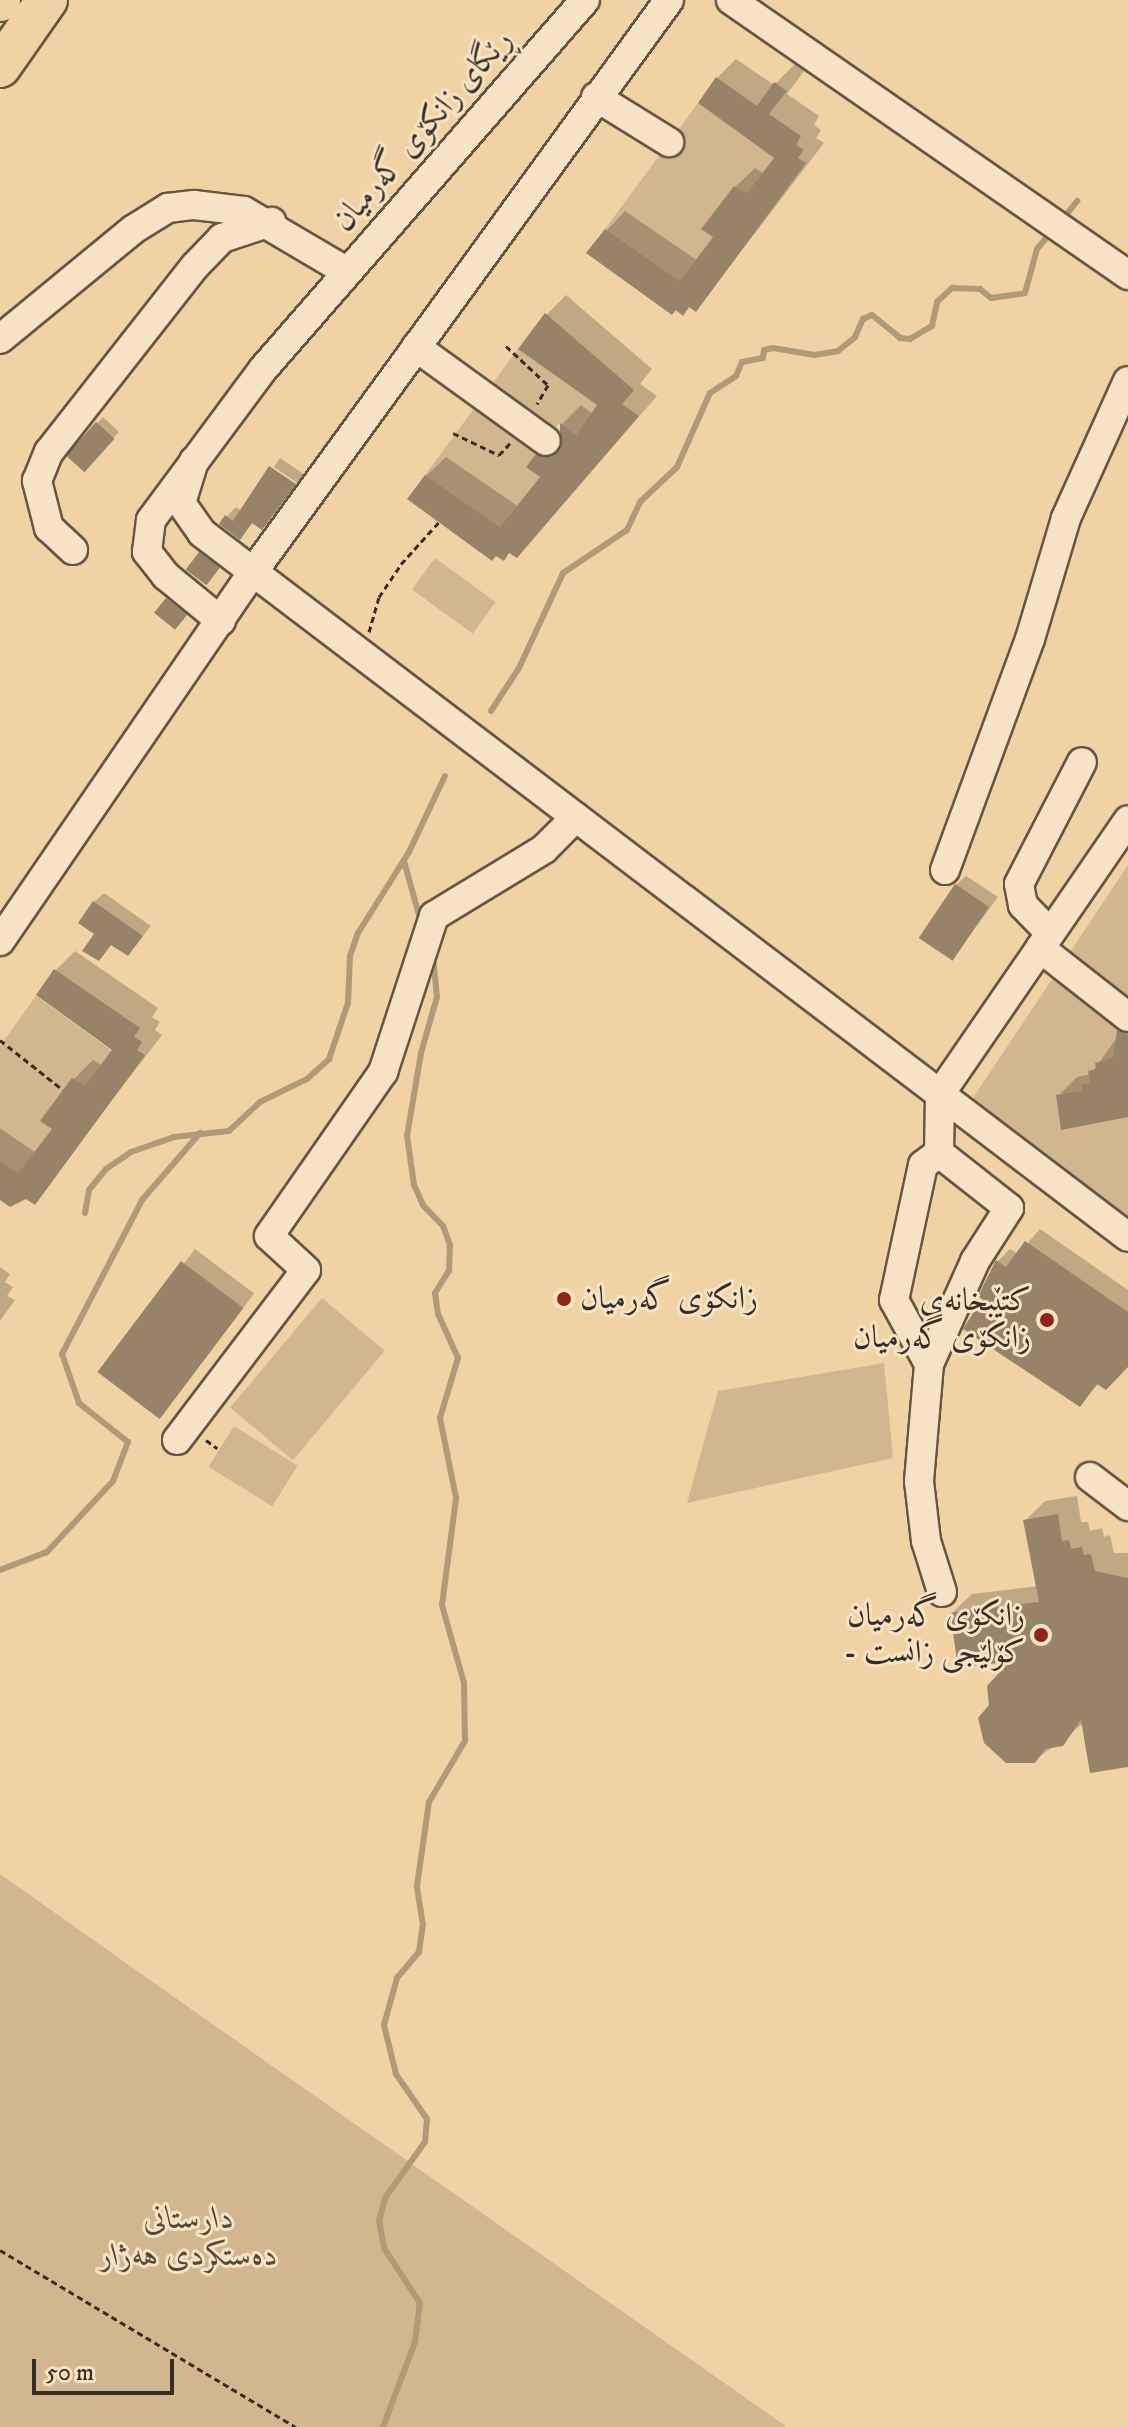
<!DOCTYPE html>
<meta charset="utf-8">
<style>
body{margin:0}
#map{position:relative;width:1128px;height:2427px;overflow:hidden;background:#f1d2a5;font-family:"IM FELL DW Pica",Amiri,serif}
div>[style]{position:absolute}
[style*='--x']{left:calc(var(--x)*1px);top:calc(var(--y)*1px);width:calc(var(--w)*1px);rotate:calc(var(--a)*1deg)}
.green>*{inset:0;background:#d1b68f;transform-origin:0 0}
.shadow>*{inset:0;background:#0003;transform-origin:0 0}
.stream>*{height:6px;margin:-3px;padding:0 3px;transform-origin:3px;border-radius:3px;background:#b19a79}
.building>*{inset:0;background:#978367;transform-origin:0 0}
.path>*{height:3px;margin-top:-1.5px;transform-origin:0;background:repeating-linear-gradient(90deg,#362d24 0 6px,transparent 0 10px)}
.roads{filter:drop-shadow(2px 0 #655644) drop-shadow(-2px 0 #655644) drop-shadow(0 2px #655644) drop-shadow(0 -2px #655644)}
.minor>*{height:28px;margin:-14px;padding:0 14px;transform-origin:14px;border-radius:14px;background:#f6e2c4}
.highway>*{height:40px;margin:-20px;padding:0 20px;transform-origin:20px;border-radius:20px;background:#f1d2a5}
.dots>*{width:22px;height:22px;translate:-50% -50%;box-sizing:border-box;border:4px solid #f6e2c4;border-radius:50%}
span{translate:-50% -50%;white-space:nowrap;text-align:center;line-height:1.15;-webkit-text-stroke:6px #f6e2c4;paint-order:stroke}
.street-label{font-size:32px;color:#362d24}
.poi-label{font-size:32px;color:#362d24}
.left{translate:0 -50%;text-align:left}
.right{translate:-100% -50%;text-align:right}
.park-label{font-size:32px;color:#554839;font-style:italic}
.scale{position:absolute;left:32px;top:2359px;width:142px;height:36px;box-sizing:border-box;border:4px solid #362d24;border-top:0;padding-left:10px;font-size:24px;line-height:28px;white-space:nowrap;color:#362d24;-webkit-text-stroke:6px #f6e2c4;paint-order:stroke}
</style>
<div id="map">
<div class="green">
<i style="clip-path:polygon(698px 103px,774px 158px,747px 193px,734px 186px,702px 228px,713px 237px,680px 281px,605px 229px)"></i>
<i style="clip-path:polygon(518px 349px,597px 405px,576px 435px,559px 423px,527px 466px,540px 477px,500px 527px,425px 475px)"></i>
<i style="left:435px;top:558px;width:75px;height:39px;rotate:36deg"></i>
<i style="clip-path:polygon(1128px 865px,1128px 1219px,971px 1101px)"></i>
<i style="clip-path:polygon(36px 996px,112px 1051px,18px 1173px,0 1161px,0 1046px)"></i>
<i style="left:322px;top:1298px;width:82px;height:143px;rotate:40deg"></i>
<i style="clip-path:polygon(884px 1363px,893px 1458px,687px 1503px,718px 1391px)"></i>
<i style="left:234px;top:1426px;width:75px;height:48px;rotate:32deg"></i>
<i style="clip-path:polygon(0 1874px,191px 2009px,787px 2427px,0 2427px)"></i>
</div>
<div class="shadow">
<i style="clip-path:polygon(736px 59px,774px 85px,795px 64px,804px 71px,787px 94px,819px 116px,814px 125px,821px 130px,816px 138px,824px 143px,696px 310px,606px 231px,625px 211px,698px 261px,716px 237px,735px 187px,755px 168px,764px 174px,777px 158px,717px 78px)"></i>
<i style="clip-path:polygon(566px 295px,652px 369px,640px 384px,657px 396px,517px 556px,426px 476px,446px 457px,519px 507px,543px 477px,537px 456px,562px 437px,562px 424px,581px 405px,593px 414px,600px 404px,546px 315px)"></i>
<i style="left:103px;top:417px;width:22px;height:51px;rotate:43deg"></i>
<i style="left:280px;top:458px;width:29px;height:11px;rotate:34deg"></i>
<i style="clip-path:polygon(270px 469px,295px 486px,262px 528px,253px 522px,239px 538px,227px 516px,236px 507px,242px 511px)"></i>
<i style="clip-path:polygon(210px 544px,228px 557px,206px 584px,201px 553px)"></i>
<i style="clip-path:polygon(178px 590px,195px 604px,177px 626px,168px 600px)"></i>
<i style="clip-path:polygon(966px 876px,998px 897px,953px 958px,956px 885px)"></i>
<i style="clip-path:polygon(104px 893px,151px 926px,128px 954px,112px 943px,98px 959px,94px 902px)"></i>
<i style="clip-path:polygon(75px 951px,158px 1008px,152px 1017px,160px 1022px,155px 1030px,162px 1035px,34px 1202px,26px 1197px,0 1197px,0 1128px,36px 1153px,54px 1129px,74px 1079px,93px 1060px,103px 1066px,115px 1050px,55px 971px)"></i>
<i style="clip-path:polygon(1128px 1022px,1128px 1115px,1058px 1096px,1077px 1077px,1091px 1074px)"></i>
<i style="clip-path:polygon(1040px 1229px,1128px 1290px,1128px 1365px,1099px 1383px,1080px 1404px,985px 1298px,997px 1262px,1010px 1249px,1018px 1254px)"></i>
<i style="left:195px;top:1249px;width:74px;height:155px;rotate:37deg"></i>
<i style="clip-path:polygon(0 1267px,10px 1274px,5px 1282px,13px 1287px,7px 1296px,15px 1300px,0 1321px)"></i>
<i style="clip-path:polygon(1077px 1496px,1081px 1522px,1088px 1522px,1090px 1531px,1102px 1528px,1104px 1537px,1110px 1535px,1114px 1553px,1128px 1553px,1128px 1765px,1084px 1723px,1034px 1761px,991px 1705px,1014px 1659px,952px 1613px,972px 1594px,1038px 1586px,1026px 1520px,1045px 1501px)"></i>
</div>
<div class="stream">
<i style="--x:1061;--y:221;--w:26;--a:-51"></i>
<i style="--x:491;--y:711;--w:51;--a:-56.9"></i>
<i style="--x:519;--y:668;--w:105;--a:-65.1"></i>
<i style="--x:563;--y:573;--w:77;--a:-33.9"></i>
<i style="--x:627;--y:530;--w:31;--a:-65"></i>
<i style="--x:640;--y:502;--w:51;--a:-43.4"></i>
<i style="--x:677;--y:467;--w:81;--a:-66"></i>
<i style="--x:710;--y:393;--w:31;--a:-33"></i>
<i style="--x:736;--y:376;--w:15;--a:-67"></i>
<i style="--x:742;--y:362;--w:21;--a:-11"></i>
<i style="--x:763;--y:358;--w:8;--a:-83"></i>
<i style="--x:764;--y:350;--w:9;--a:-13"></i>
<i style="--x:773;--y:348;--w:42;--a:9.7"></i>
<i style="--x:814;--y:355;--w:24;--a:-9"></i>
<i style="--x:838;--y:351;--w:22;--a:-39"></i>
<i style="--x:855;--y:337;--w:20;--a:-66"></i>
<i style="--x:863;--y:319;--w:10;--a:-24"></i>
<i style="--x:872;--y:315;--w:36;--a:39"></i>
<i style="--x:900;--y:338;--w:10;--a:6"></i>
<i style="--x:910;--y:339;--w:26;--a:-31"></i>
<i style="--x:932;--y:326;--w:25;--a:-78"></i>
<i style="--x:937;--y:302;--w:21;--a:-43"></i>
<i style="--x:952;--y:288;--w:28;--a:2"></i>
<i style="--x:980;--y:289;--w:14;--a:39"></i>
<i style="--x:991;--y:298;--w:34;--a:-8"></i>
<i style="--x:1025;--y:293;--w:46;--a:-74.7"></i>
<i style="--x:1037;--y:249;--w:16;--a:-50"></i>
<i style="--x:404;--y:861;--w:56;--a:74.5"></i>
<i style="--x:85;--y:1213;--w:23;--a:-80"></i>
<i style="--x:89;--y:1190;--w:27;--a:-51"></i>
<i style="--x:106;--y:1169;--w:30;--a:-34"></i>
<i style="--x:131;--y:1152;--w:46;--a:-19.2"></i>
<i style="--x:174;--y:1137;--w:55;--a:-6.2"></i>
<i style="--x:229;--y:1131;--w:42;--a:-43.1"></i>
<i style="--x:260;--y:1102;--w:52;--a:-26.1"></i>
<i style="--x:307;--y:1079;--w:30;--a:-42"></i>
<i style="--x:329;--y:1059;--w:59;--a:-71.3"></i>
<i style="--x:348;--y:1003;--w:47;--a:-87.6"></i>
<i style="--x:350;--y:956;--w:24;--a:-71"></i>
<i style="--x:358;--y:933;--w:96;--a:-57.8"></i>
<i style="--x:409;--y:852;--w:84;--a:-64.7"></i>
<i style="--x:0;--y:1570;--w:50;--a:-21"></i>
<i style="--x:47;--y:1552;--w:97;--a:-47.1"></i>
<i style="--x:113;--y:1481;--w:42;--a:-69"></i>
<i style="--x:128;--y:1442;--w:63;--a:-141.5"></i>
<i style="--x:79;--y:1403;--w:52;--a:-109.1"></i>
<i style="--x:62;--y:1354;--w:174;--a:-62.5"></i>
<i style="--x:142;--y:1200;--w:89;--a:-49.1"></i>
<i style="--x:383;--y:2427;--w:91;--a:-69.4"></i>
<i style="--x:415;--y:2342;--w:39;--a:-83"></i>
<i style="--x:420;--y:2303;--w:66;--a:-123.2"></i>
<i style="--x:384;--y:2248;--w:27;--a:-100"></i>
<i style="--x:379;--y:2221;--w:24;--a:-75"></i>
<i style="--x:385;--y:2198;--w:69;--a:-54.5"></i>
<i style="--x:425;--y:2142;--w:23;--a:-85"></i>
<i style="--x:427;--y:2119;--w:55;--a:-124.6"></i>
<i style="--x:396;--y:2074;--w:50;--a:-103.8"></i>
<i style="--x:384;--y:2025;--w:49;--a:-74.5"></i>
<i style="--x:397;--y:1978;--w:34;--a:-50"></i>
<i style="--x:419;--y:1952;--w:27;--a:-82"></i>
<i style="--x:423;--y:1925;--w:39;--a:-99"></i>
<i style="--x:417;--y:1886;--w:85;--a:-81.9"></i>
<i style="--x:429;--y:1802;--w:71;--a:-59.5"></i>
<i style="--x:465;--y:1741;--w:58;--a:-91"></i>
<i style="--x:464;--y:1683;--w:81;--a:-105.8"></i>
<i style="--x:442;--y:1605;--w:108;--a:-82.5"></i>
<i style="--x:456;--y:1498;--w:82;--a:-101.3"></i>
<i style="--x:440;--y:1418;--w:63;--a:-73.3"></i>
<i style="--x:458;--y:1358;--w:48;--a:-114.4"></i>
<i style="--x:438;--y:1314;--w:21;--a:-98"></i>
<i style="--x:435;--y:1293;--w:26;--a:-58"></i>
<i style="--x:449;--y:1271;--w:26;--a:-88"></i>
<i style="--x:450;--y:1245;--w:20;--a:-110"></i>
<i style="--x:443;--y:1226;--w:29;--a:-134"></i>
<i style="--x:423;--y:1205;--w:22;--a:-114"></i>
<i style="--x:414;--y:1185;--w:49;--a:-98.1"></i>
<i style="--x:407;--y:1136;--w:84;--a:-80.4"></i>
<i style="--x:421;--y:1053;--w:58;--a:-74.1"></i>
<i style="--x:437;--y:997;--w:41;--a:-95.6"></i>
</div>
<div class="building">
<i style="clip-path:polygon(716px 77px,757px 106px,774px 82px,787px 91px,769px 114px,801px 136px,796px 145px,804px 150px,798px 158px,806px 163px,696px 312px,689px 307px,683px 316px,676px 310px,672px 315px,586px 253px,605px 229px,680px 281px,713px 237px,701px 229px,734px 186px,747px 193px,774px 158px,698px 103px)"></i>
<i style="clip-path:polygon(545px 313px,634px 390px,622px 404px,639px 416px,517px 558px,509px 553px,504px 561px,496px 556px,492px 561px,407px 499px,425px 475px,500px 527px,540px 477px,526px 467px,536px 454px,552px 457px,560px 450px,560px 423px,576px 435px,597px 405px,518px 349px)"></i>
<i style="left:96px;top:422px;width:25px;height:45px;rotate:42deg"></i>
<i style="clip-path:polygon(269px 466px,296px 484px,262px 530px,252px 523px,240px 540px,219px 524px,225px 515px,233px 521px)"></i>
<i style="left:199px;top:552px;width:26px;height:22px;rotate:37deg"></i>
<i style="left:166px;top:598px;width:27px;height:19px;rotate:39deg"></i>
<i style="left:955px;top:884px;width:41px;height:65px;rotate:34deg"></i>
<i style="clip-path:polygon(93px 901px,143px 936px,128px 956px,111px 945px,99px 961px,82px 951px,94px 934px,78px 923px)"></i>
<i style="clip-path:polygon(54px 969px,140px 1028px,134px 1037px,142px 1042px,137px 1050px,145px 1055px,35px 1205px,26px 1199px,10px 1207px,0 1200px,0 1161px,18px 1173px,52px 1129px,40px 1121px,63px 1090px,72px 1078px,85px 1086px,112px 1050px,36px 995px)"></i>
<i style="clip-path:polygon(1117px 1030px,1128px 1034px,1128px 1117px,1061px 1130px,1056px 1095px,1082px 1091px,1081px 1085px,1090px 1083px,1088px 1071px,1096px 1069px,1095px 1063px,1113px 1058px)"></i>
<i style="clip-path:polygon(1025px 1241px,1128px 1312px,1128px 1367px,1106px 1390px,1097px 1384px,1080px 1407px,963px 1329px,982px 1299px,978px 1296px,996px 1260px,1006px 1267px)"></i>
<i style="left:181px;top:1261px;width:78px;height:139px;rotate:37deg"></i>
<i style="clip-path:polygon(1058px 1514px,1062px 1541px,1069px 1540px,1071px 1549px,1082px 1547px,1084px 1555px,1091px 1554px,1095px 1571px,1128px 1578px,1128px 1767px,1090px 1773px,1081px 1720px,1063px 1746px,1045px 1749px,1035px 1763px,1006px 1763px,984px 1743px,978px 1718px,989px 1705px,987px 1686px,1009px 1662px,958px 1667px,950px 1613px,1039px 1602px,1023px 1520px)"></i>
</div>
<div class="path">
<i style="--x:506;--y:346;--w:57;--a:42.9"></i>
<i style="--x:548;--y:385;--w:22;--a:120"></i>
<i style="--x:453;--y:433;--w:51;--a:25.6"></i>
<i style="--x:499;--y:455;--w:16;--a:-47"></i>
<i style="--x:369;--y:632;--w:36;--a:-74"></i>
<i style="--x:379;--y:597;--w:40;--a:-56"></i>
<i style="--x:401;--y:564;--w:57;--a:-47.9"></i>
<i style="--x:0;--y:1040;--w:80;--a:38.4"></i>
<i style="--x:206;--y:1440;--w:14;--a:36"></i>
<i style="--x:0;--y:2250;--w:345;--a:30.9"></i>
</div>
<div class="roads">
<div class="minor">
<i style="--x:731;--y:0;--w:483;--a:34.7"></i>
<i style="--x:596;--y:97;--w:86;--a:31.7"></i>
<i style="--x:0;--y:339;--w:173;--a:-39.4"></i>
<i style="--x:134;--y:229;--w:40;--a:-32"></i>
<i style="--x:168;--y:208;--w:26;--a:-7"></i>
<i style="--x:194;--y:205;--w:50;--a:6.8"></i>
<i style="--x:244;--y:211;--w:118;--a:30.5"></i>
<i style="--x:416;--y:347;--w:160;--a:35.9"></i>
<i style="--x:194;--y:461;--w:44;--a:107.2"></i>
<i style="--x:181;--y:503;--w:37;--a:55"></i>
<i style="--x:202;--y:533;--w:1163;--a:37.24"></i>
<i style="--x:73;--y:550;--w:33;--a:-137"></i>
<i style="--x:49;--y:528;--w:49;--a:-104.3"></i>
<i style="--x:37;--y:481;--w:31;--a:-68"></i>
<i style="--x:49;--y:452;--w:236;--a:-51.9"></i>
<i style="--x:195;--y:266;--w:39;--a:-46"></i>
<i style="--x:222;--y:238;--w:52;--a:-18.1"></i>
<i style="--x:221;--y:621;--w:71;--a:-140.7"></i>
<i style="--x:166;--y:576;--w:31;--a:-128"></i>
<i style="--x:147;--y:552;--w:32;--a:-83"></i>
<i style="--x:151;--y:520;--w:189;--a:-53.4"></i>
<i style="--x:264;--y:368;--w:488;--a:-48.9"></i>
<i style="--x:945;--y:870;--w:246;--a:-69.8"></i>
<i style="--x:1030;--y:639;--w:126;--a:-73.4"></i>
<i style="--x:1066;--y:518;--w:150;--a:-65.7"></i>
<i style="--x:1050;--y:933;--w:39;--a:-134"></i>
<i style="--x:1023;--y:905;--w:21;--a:-101"></i>
<i style="--x:1019;--y:884;--w:137;--a:-62.7"></i>
<i style="--x:0;--y:941;--w:447;--a:-55.6"></i>
<i style="--x:253;--y:572;--w:707;--a:-53.97"></i>
<i style="--x:1040;--y:948;--w:112;--a:38.1"></i>
<i style="--x:929;--y:1364;--w:73;--a:-118.7"></i>
<i style="--x:894;--y:1300;--w:138;--a:-77.9"></i>
<i style="--x:923;--y:1165;--w:20;--a:-37"></i>
<i style="--x:177;--y:1440;--w:213;--a:-52.8"></i>
<i style="--x:306;--y:1270;--w:50;--a:-137.4"></i>
<i style="--x:269;--y:1236;--w:200;--a:-55.2"></i>
<i style="--x:383;--y:1072;--w:164;--a:-71.9"></i>
<i style="--x:434;--y:916;--w:129;--a:-31.3"></i>
<i style="--x:544;--y:849;--w:45;--a:-45"></i>
<i style="--x:1090;--y:1477;--w:48;--a:37.3"></i>
<i style="--x:942;--y:1592;--w:53;--a:-107.4"></i>
<i style="--x:926;--y:1541;--w:60;--a:-96.7"></i>
<i style="--x:919;--y:1481;--w:117;--a:-85.1"></i>
<i style="--x:929;--y:1364;--w:113;--a:-65.9"></i>
<i style="--x:975;--y:1261;--w:63;--a:-57.3"></i>
<i style="--x:1009;--y:1208;--w:89;--a:-141.8"></i>
<i style="--x:939;--y:1153;--w:59;--a:-89"></i>
<i style="--x:940;--y:1094;--w:332;--a:-55.5"></i>
</div>
<div class="highway">
<i style="--x:0;--y:1;--w:1;--a:-90"></i>
<i style="--x:0;--y:67;--w:82;--a:-55"></i>
</div>
</div>
<div class="dots">
<i style="left:564px;top:1299px;background:#8f2418"></i>
<i style="left:1047px;top:1320px;background:#8f2418"></i>
<i style="left:1041px;top:1635px;background:#8f2418"></i>
</div>
<div class="street-label">
<span style="left:423px;top:131px;rotate:-49deg">ڕێگای زانکۆی گەرمیان</span>
</div>
<div class="poi-label">
<span class="left" style="left:580px;top:1299px">زانکۆی گەرمیان</span>
<span class="right" style="left:1031px;top:1320px">کتێبخانەی<br>زانکۆی گەرمیان</span>
<span class="right" style="left:1025px;top:1635px">زانکۆی گەرمیان<br>- کۆلێجی زانست</span>
</div>
<div class="park-label">
<span style="left:189px;top:2238px">دارستانی<br>دەستکردی هەژار</span>
</div>
<div class="scale">50 m</div>
</div>
